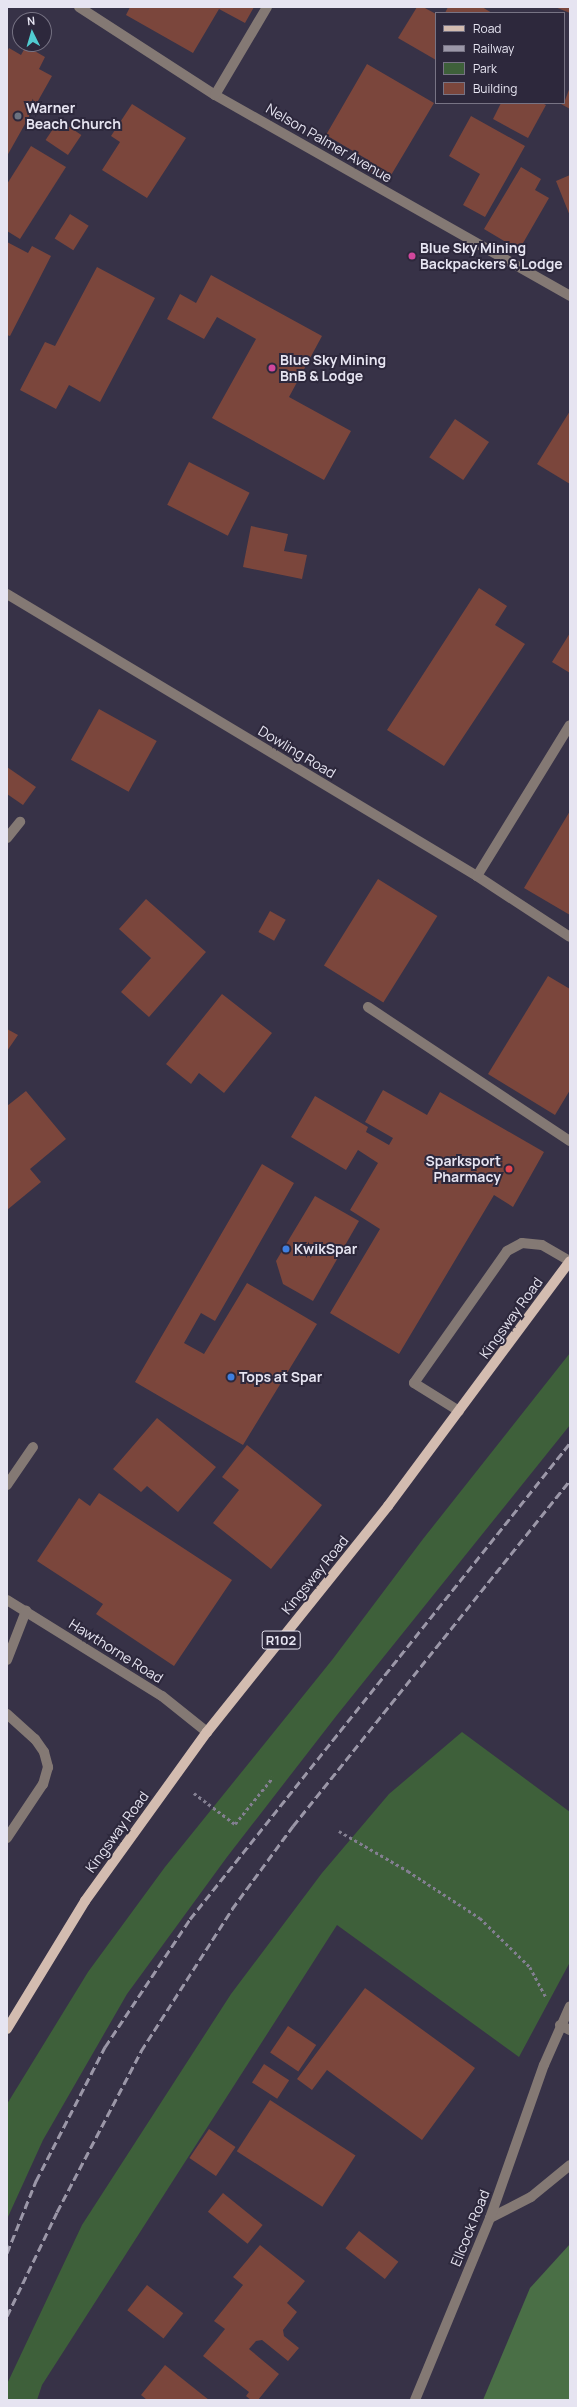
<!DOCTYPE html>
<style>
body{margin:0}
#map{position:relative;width:577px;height:2407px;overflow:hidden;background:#373247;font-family:Manrope,sans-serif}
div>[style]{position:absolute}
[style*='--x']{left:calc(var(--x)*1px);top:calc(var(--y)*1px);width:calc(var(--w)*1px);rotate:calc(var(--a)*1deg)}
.green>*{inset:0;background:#3e603a}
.forest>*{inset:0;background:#4a6f46}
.building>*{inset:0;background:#7b463c;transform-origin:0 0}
.path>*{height:2.5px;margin-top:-1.25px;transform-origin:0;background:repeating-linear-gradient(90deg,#837f91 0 3px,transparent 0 6px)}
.minor>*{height:10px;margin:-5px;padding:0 5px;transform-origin:5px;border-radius:5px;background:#847974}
.major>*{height:10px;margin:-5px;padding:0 5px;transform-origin:5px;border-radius:5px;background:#d3bcb0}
.rail>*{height:3px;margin-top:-1.5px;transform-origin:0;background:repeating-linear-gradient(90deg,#9b97a8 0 8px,transparent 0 12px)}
.dots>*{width:11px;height:11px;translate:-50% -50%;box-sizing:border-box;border:2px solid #2d283c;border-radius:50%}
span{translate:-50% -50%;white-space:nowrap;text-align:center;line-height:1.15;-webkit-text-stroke:4px #2d283c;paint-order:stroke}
.shield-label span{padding:1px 3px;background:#2d283c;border:1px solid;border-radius:3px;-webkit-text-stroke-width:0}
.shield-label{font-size:13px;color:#e6e4f1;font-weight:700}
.poi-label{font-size:14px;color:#e6e4f1;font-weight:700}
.left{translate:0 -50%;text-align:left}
.right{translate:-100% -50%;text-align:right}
.street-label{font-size:14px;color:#e6e4f1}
.frame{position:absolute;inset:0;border:8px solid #e6e4f1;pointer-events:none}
.legend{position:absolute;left:435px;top:12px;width:130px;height:92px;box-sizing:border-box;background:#2d283c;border:1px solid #777384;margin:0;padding:5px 7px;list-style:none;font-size:12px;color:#e6e4f1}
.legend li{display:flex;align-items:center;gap:8px;height:20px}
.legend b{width:20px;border:1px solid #777384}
.north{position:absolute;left:12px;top:12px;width:40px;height:40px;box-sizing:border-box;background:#2d283c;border:1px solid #777384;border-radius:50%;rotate:355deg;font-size:11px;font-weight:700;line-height:16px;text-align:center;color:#e6e4f1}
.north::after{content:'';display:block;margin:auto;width:14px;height:18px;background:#51ccd1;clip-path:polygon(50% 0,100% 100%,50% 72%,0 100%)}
</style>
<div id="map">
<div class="green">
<i style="clip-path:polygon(570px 1353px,570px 1425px,337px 1715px,227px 1857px,127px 1994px,43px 2140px,7px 2219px,7px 2104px,88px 1972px,165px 1867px,332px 1660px,423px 1539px)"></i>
<i style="clip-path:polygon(462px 1732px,570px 1812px,570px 1962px,519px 2057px,337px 1925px,42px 2385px,37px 2400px,7px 2400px,7px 2384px,82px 2225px,231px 1994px,322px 1873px,389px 1794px)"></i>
</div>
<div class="forest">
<i style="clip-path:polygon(570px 2244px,570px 2400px,483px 2400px,530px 2288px)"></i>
</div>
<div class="building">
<i style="clip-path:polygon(130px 7px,254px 7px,245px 23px,219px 9px,193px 53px,126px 15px)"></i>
<i style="clip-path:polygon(417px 7px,423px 7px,436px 14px,436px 60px,398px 38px)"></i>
<i style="clip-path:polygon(448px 7px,482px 7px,492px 13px,445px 13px)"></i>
<i style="clip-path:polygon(555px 7px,570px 7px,570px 13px)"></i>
<i style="clip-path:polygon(26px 46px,45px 57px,39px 69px,52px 76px,7px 156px,7px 52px,9px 48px,21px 55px)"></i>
<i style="clip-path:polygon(367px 64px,434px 103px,387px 182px,365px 169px,370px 161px,326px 135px)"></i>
<i style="clip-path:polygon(570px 87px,570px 109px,561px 104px,564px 103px)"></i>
<i style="clip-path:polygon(501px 103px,542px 103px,546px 105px,528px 138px,493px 119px)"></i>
<i style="clip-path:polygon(132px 104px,186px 138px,147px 198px,102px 170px,120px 142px,111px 136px)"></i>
<i style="clip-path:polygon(471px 116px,525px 146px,485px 217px,463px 205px,480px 174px,449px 156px)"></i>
<i style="left:59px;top:120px;width:27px;height:24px;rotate:34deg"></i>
<i style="clip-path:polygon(31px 146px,66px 167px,20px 239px,7px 231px,7px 184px)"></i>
<i style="clip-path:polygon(521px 167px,541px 179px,535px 190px,549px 198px,519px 250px,484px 229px)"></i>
<i style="clip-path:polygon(570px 175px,570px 216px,556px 181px)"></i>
<i style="left:70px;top:214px;width:22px;height:29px;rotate:32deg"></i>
<i style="clip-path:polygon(7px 242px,28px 253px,32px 246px,51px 256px,10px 336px,7px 335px)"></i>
<i style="clip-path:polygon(97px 267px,155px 298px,100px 402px,69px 385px,56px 409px,20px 390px,45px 342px,55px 346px)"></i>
<i style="clip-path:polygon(211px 275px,322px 336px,289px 397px,351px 431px,324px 480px,212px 418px,256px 339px,217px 317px,204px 339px,167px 319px,180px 294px,196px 303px)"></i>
<i style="clip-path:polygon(570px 411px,570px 484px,537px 464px)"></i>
<i style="left:455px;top:419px;width:41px;height:46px;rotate:34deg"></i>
<i style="left:189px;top:462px;width:68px;height:48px;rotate:27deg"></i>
<i style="clip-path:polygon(251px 526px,288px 534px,284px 551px,307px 555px,302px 579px,243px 567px)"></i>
<i style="clip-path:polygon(479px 588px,507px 606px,495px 625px,525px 644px,444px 766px,387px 730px)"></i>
<i style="clip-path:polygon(570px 633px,570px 673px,552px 662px)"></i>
<i style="left:99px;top:709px;width:66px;height:58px;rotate:29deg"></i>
<i style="clip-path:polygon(7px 767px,36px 787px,23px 805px,7px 794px)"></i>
<i style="clip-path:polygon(570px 811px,570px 915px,524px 888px)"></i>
<i style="left:378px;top:879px;width:70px;height:102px;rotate:32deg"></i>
<i style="clip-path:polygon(146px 899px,206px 952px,149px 1017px,121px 992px,151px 958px,119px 929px)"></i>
<i style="left:270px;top:911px;width:18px;height:24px;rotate:29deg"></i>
<i style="clip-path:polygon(548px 976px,570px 989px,570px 1090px,555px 1115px,488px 1074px)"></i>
<i style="clip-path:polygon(222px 994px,272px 1033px,224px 1093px,199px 1073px,191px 1084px,166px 1064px)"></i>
<i style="clip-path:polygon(7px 1029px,18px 1035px,7px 1051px)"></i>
<i style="clip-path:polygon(383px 1090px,427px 1115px,440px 1092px,544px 1152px,513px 1207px,494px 1195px,399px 1354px,330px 1313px,380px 1229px,350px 1210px,378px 1163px,358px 1150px,346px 1170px,291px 1137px,315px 1096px,368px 1127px,366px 1132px,389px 1145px,393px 1138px,365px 1122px)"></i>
<i style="clip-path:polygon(26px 1091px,66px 1139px,30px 1169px,41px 1182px,7px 1210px,7px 1106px)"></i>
<i style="clip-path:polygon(262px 1164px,294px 1183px,215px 1321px,201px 1313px,184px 1343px,204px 1354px,247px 1283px,317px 1324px,243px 1445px,135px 1382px)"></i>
<i style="clip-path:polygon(315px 1196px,359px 1221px,313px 1301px,283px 1284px,276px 1261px)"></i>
<i style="clip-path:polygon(157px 1418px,216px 1467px,178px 1512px,147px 1486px,141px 1492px,113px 1469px)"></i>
<i style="clip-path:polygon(247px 1445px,322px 1505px,271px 1569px,213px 1523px,239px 1490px,222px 1477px)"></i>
<i style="clip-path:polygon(99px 1493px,232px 1580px,174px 1666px,96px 1614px,103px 1604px,37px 1561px,79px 1498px,90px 1506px)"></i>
<i style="clip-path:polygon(365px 1988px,475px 2068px,422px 2140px,327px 2070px,312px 2090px,297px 2079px)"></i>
<i style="left:288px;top:2026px;width:34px;height:32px;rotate:34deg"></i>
<i style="left:264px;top:2064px;width:30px;height:22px;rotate:33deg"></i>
<i style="left:270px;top:2100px;width:102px;height:61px;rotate:33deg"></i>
<i style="left:209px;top:2129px;width:32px;height:35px;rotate:34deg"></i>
<i style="left:223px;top:2193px;width:51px;height:24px;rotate:39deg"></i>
<i style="left:359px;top:2231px;width:50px;height:22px;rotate:38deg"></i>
<i style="clip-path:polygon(260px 2245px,305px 2281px,287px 2303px,297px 2312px,283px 2330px,284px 2336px,299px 2348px,288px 2361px,262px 2340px,256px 2341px,249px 2349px,279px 2374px,258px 2400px,251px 2400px,246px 2396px,249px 2392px,203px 2356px,225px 2329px,214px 2321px,243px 2285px,233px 2277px)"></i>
<i style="left:147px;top:2285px;width:46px;height:32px;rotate:38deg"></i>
<i style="clip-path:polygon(165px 2365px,209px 2400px,147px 2400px,141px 2395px)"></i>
</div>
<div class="path">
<i style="--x:194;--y:1793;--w:51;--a:37.1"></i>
<i style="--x:235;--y:1824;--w:60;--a:-51"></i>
<i style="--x:339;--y:1831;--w:80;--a:30.1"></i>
<i style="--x:408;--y:1871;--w:86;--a:33.1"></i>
<i style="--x:480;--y:1918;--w:70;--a:44.4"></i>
<i style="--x:530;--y:1967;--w:34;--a:62"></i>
</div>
<div class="minor">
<i style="--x:79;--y:7;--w:162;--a:32.9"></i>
<i style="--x:215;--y:95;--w:408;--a:29.5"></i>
<i style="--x:215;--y:95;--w:102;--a:-59.4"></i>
<i style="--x:7;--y:594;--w:548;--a:30.96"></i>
<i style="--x:477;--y:876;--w:111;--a:33.3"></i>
<i style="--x:7;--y:838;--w:21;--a:-51"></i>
<i style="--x:477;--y:876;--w:177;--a:-58.4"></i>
<i style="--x:368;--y:1007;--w:242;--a:33.6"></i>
<i style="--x:459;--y:1411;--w:53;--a:-148.1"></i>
<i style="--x:414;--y:1383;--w:161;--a:-54.8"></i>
<i style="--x:507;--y:1251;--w:17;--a:-28"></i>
<i style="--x:522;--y:1243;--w:20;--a:6"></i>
<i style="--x:542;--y:1245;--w:32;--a:30"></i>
<i style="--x:7;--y:1485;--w:46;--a:-55.6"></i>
<i style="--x:7;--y:1600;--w:182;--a:31.8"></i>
<i style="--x:162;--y:1696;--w:58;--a:38.7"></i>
<i style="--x:7;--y:1660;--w:53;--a:-68.8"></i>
<i style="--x:7;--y:1714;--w:38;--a:42"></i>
<i style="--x:35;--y:1739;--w:16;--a:55"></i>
<i style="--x:44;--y:1752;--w:16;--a:75"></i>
<i style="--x:48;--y:1767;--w:18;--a:106"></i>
<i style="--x:43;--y:1784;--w:65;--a:123.7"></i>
<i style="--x:560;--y:2025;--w:11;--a:27"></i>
<i style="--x:490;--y:2218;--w:46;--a:-27.1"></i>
<i style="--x:531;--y:2197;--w:50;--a:-39.4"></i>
<i style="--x:415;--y:2400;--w:197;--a:-67.6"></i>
<i style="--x:490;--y:2218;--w:162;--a:-70.6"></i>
<i style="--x:544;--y:2065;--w:64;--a:-66.2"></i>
</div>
<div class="major">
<i style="--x:7;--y:2029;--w:150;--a:-58.6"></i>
<i style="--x:85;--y:1901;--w:208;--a:-54.2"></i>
<i style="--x:207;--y:1732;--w:290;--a:-51.3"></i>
<i style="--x:388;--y:1506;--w:305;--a:-53.4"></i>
</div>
<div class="rail">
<i style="--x:7;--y:2253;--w:78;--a:-68.1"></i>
<i style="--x:36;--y:2181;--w:151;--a:-62.8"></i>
<i style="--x:105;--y:2047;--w:154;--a:-56.4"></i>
<i style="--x:190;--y:1919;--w:609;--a:-51.4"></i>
<i style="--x:7;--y:2316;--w:115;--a:-64.3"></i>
<i style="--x:57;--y:2212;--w:182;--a:-62.4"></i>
<i style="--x:141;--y:2051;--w:169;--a:-57.3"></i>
<i style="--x:232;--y:1909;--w:103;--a:-53.7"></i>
<i style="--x:293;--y:1826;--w:443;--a:-51.3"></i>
</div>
<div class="dots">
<i style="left:18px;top:116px;background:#6b7280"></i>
<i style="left:412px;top:256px;background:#d1479c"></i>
<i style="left:272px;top:368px;background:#d1479c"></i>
<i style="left:509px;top:1169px;background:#e0444e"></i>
<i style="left:286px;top:1249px;background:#3f7fe0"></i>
<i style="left:231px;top:1377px;background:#3f7fe0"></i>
</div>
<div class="shield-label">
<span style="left:281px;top:1640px">R102</span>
</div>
<div class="poi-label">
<span class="left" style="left:26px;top:116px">Warner<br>Beach Church</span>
<span class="left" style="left:420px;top:256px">Blue Sky Mining<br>Backpackers &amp; Lodge</span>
<span class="left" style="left:280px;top:368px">Blue Sky Mining<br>BnB &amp; Lodge</span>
<span class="right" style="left:501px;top:1169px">Sparksport<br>Pharmacy</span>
<span class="left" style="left:294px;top:1249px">KwikSpar</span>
<span class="left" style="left:239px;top:1377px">Tops at Spar</span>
</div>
<div class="street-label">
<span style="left:329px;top:143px;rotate:30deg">Nelson Palmer Avenue</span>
<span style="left:297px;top:752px;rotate:31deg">Dowling Road</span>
<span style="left:511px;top:1318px;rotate:-54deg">Kingsway Road</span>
<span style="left:315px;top:1575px;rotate:-51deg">Kingsway Road</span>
<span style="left:116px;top:1651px;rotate:32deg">Hawthorne Road</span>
<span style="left:117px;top:1832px;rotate:-54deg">Kingsway Road</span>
<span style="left:470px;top:2228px;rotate:-68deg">Ellcock Road</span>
</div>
<div class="frame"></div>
<ul class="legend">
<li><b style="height:5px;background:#d3bcb0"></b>Road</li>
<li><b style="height:5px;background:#9b97a8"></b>Railway</li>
<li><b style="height:11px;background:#3e603a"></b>Park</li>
<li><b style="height:11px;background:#7b463c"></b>Building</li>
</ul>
<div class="north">N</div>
</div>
